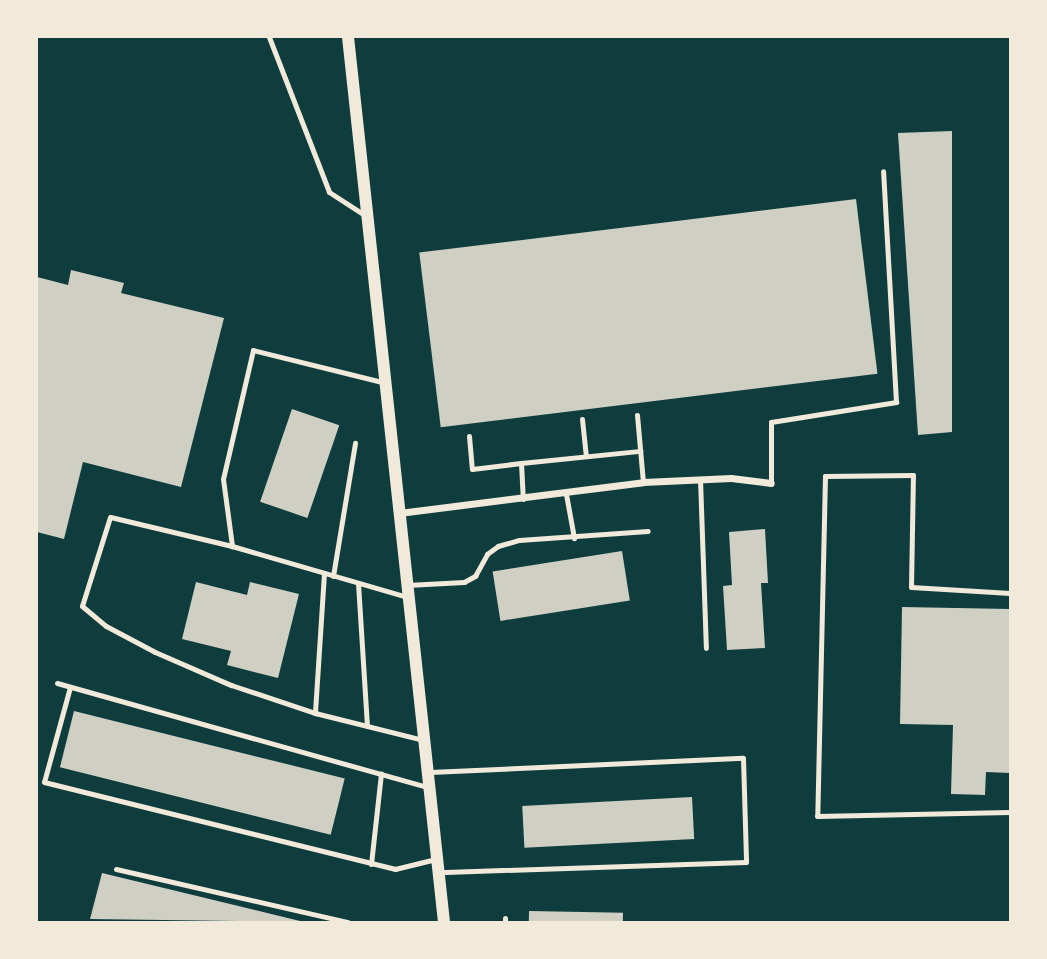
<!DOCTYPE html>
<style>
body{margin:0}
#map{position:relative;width:1047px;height:959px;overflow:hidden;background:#0f3d3e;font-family:Overpass,sans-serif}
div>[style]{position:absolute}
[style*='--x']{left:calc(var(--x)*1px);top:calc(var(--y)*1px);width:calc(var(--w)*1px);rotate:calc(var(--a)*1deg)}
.building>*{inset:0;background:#cfcfc3;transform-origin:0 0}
.service>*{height:5px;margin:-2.5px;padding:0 2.5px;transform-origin:2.5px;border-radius:2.5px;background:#f1e9da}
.minor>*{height:7px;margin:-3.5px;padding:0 3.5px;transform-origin:3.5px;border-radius:3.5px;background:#f1e9da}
.tertiary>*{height:12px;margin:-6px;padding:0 6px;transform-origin:6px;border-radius:6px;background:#f1e9da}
span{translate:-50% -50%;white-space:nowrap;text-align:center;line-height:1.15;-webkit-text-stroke:5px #f1e9da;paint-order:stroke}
.frame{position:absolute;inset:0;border:38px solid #f1e9da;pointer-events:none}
</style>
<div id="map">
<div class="building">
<i style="clip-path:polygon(952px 131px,952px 432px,918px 435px,898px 133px)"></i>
<i style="left:856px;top:199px;width:176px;height:440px;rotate:83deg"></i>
<i style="clip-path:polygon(71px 270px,124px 283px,121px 293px,224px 318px,181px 487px,83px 462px,64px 539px,37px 532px,37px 277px,68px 285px)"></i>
<i style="left:292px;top:409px;width:50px;height:98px;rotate:19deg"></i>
<i style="clip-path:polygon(765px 529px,768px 583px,761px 583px,765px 648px,727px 650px,723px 586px,732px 585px,729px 532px)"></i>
<i style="left:622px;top:551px;width:50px;height:131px;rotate:81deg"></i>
<i style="clip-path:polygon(196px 582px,247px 595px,250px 582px,299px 594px,278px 678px,227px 665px,231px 651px,182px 639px)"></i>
<i style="clip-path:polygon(902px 607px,1010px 609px,1010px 773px,986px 772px,985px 795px,951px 794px,953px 725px,900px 724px)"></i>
<i style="left:74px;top:711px;width:279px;height:58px;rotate:14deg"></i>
<i style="left:692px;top:797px;width:42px;height:170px;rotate:87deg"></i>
<i style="clip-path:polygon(102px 873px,300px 921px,300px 922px,90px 919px)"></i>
<i style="left:529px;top:911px;width:94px;height:11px;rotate:1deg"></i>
</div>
<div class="service">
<i style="--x:269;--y:37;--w:166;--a:68.8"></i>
<i style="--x:329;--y:192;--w:44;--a:33"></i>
<i style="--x:386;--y:383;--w:137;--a:-166.1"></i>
<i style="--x:253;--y:350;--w:132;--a:103.1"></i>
<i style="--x:223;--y:479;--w:68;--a:82.3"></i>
<i style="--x:232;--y:546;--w:183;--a:16.2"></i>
<i style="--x:637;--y:415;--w:67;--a:84.9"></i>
<i style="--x:582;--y:419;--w:37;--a:84"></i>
<i style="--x:469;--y:436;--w:33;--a:85"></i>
<i style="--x:472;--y:469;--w:49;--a:-7"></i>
<i style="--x:521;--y:463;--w:36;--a:87"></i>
<i style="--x:521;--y:463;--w:120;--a:-5.8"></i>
<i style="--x:700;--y:479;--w:169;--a:88"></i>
<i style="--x:771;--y:483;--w:61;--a:-90"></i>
<i style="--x:771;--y:422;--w:127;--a:-9.1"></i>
<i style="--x:896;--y:402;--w:231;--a:-93.2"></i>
<i style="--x:566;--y:494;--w:45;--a:79.7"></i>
<i style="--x:232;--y:546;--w:125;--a:-166.6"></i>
<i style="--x:110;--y:517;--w:93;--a:107.5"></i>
<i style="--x:82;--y:606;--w:31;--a:40"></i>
<i style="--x:106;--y:626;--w:55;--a:28"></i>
<i style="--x:155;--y:652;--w:83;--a:23.5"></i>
<i style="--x:231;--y:685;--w:89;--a:18.4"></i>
<i style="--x:324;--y:573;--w:140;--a:93.7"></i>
<i style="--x:315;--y:713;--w:111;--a:14"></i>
<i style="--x:333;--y:576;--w:135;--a:-80.6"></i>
<i style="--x:358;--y:583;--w:143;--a:86.4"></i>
<i style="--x:407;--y:585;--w:57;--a:-3"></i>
<i style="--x:464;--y:582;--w:13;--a:-29"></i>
<i style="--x:475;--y:576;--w:25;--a:-61"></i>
<i style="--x:487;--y:554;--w:14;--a:-36"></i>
<i style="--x:498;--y:546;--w:22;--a:-16"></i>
<i style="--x:519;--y:540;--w:129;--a:-4"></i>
<i style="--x:1010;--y:593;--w:99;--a:-176.5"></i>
<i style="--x:911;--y:587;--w:112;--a:-89"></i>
<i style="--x:913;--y:475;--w:88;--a:179.3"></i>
<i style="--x:825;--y:476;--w:340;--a:91.3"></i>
<i style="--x:817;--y:816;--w:193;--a:-1.2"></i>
<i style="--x:57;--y:683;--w:385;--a:15.7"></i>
<i style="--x:70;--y:687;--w:98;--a:105.3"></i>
<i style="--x:44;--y:782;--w:362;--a:13.9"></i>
<i style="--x:395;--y:869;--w:42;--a:-13.7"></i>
<i style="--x:430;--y:772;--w:313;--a:-2.6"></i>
<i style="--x:743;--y:758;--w:104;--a:88.3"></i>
<i style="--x:746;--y:862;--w:308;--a:178.1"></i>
<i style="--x:371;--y:864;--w:91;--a:-83.7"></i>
<i style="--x:116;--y:869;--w:238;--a:12.9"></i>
<i style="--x:505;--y:918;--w:4;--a:90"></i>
</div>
<div class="minor">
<i style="--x:399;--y:513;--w:246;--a:-7.2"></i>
<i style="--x:643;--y:482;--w:88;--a:-2.6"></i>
<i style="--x:731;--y:478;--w:40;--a:7.1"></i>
</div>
<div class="tertiary">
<i style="--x:348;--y:37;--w:890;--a:83.81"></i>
</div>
<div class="frame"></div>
</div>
